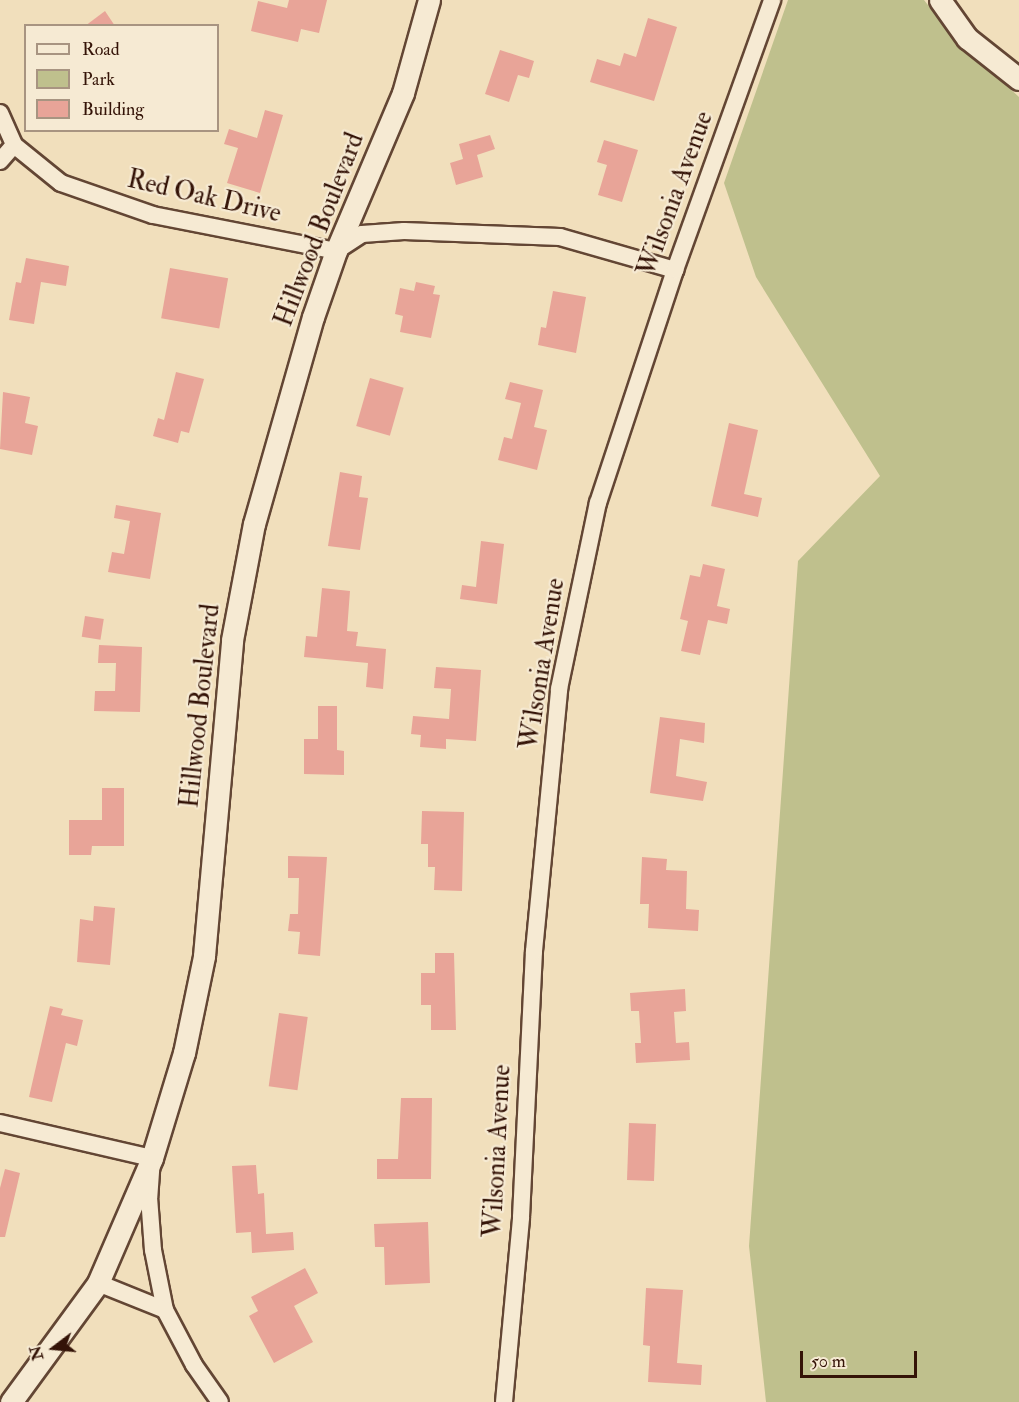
<!DOCTYPE html>
<style>
body{margin:0}
#map{position:relative;width:1019px;height:1402px;overflow:hidden;background:#f1dfbc;font-family:"IM FELL Double Pica",serif}
div>[style]{position:absolute}
[style*='--x']{left:calc(var(--x)*1px);top:calc(var(--y)*1px);width:calc(var(--w)*1px);rotate:calc(var(--a)*1deg)}
.green>*{inset:0;background:#bfc08d}
.building>*{inset:0;background:#e8a498;transform-origin:0 0}
.roads{filter:drop-shadow(2px 0 #634634) drop-shadow(-2px 0 #634634) drop-shadow(0 2px #634634) drop-shadow(0 -2px #634634)}
.minor>*{height:16px;margin:-8px;padding:0 8px;transform-origin:8px;border-radius:8px;background:#f6ead3}
.tertiary>*{height:21px;margin:-10.5px;padding:0 10.5px;transform-origin:10.5px;border-radius:10.5px;background:#f6ead3}
span{translate:-50% -50%;white-space:nowrap;text-align:center;line-height:1.15;-webkit-text-stroke:4.5px #f6ead3;paint-order:stroke}
.street-label{font-size:26px;color:#341307}
.legend{position:absolute;left:24px;top:24px;width:195px;height:108px;box-sizing:border-box;background:#f6ead3;border:2px solid #a89481;margin:0;padding:8px 10px;list-style:none;font-size:18px;color:#341307}
.legend li{display:flex;align-items:center;gap:12px;height:30px}
.legend b{width:30px;border:2px solid #a89481}
.north{position:absolute;left:24px;top:1318px;width:60px;height:60px;-webkit-text-stroke:4px #f6ead3;paint-order:stroke;rotate:254deg;font-size:16px;font-weight:700;line-height:24px;text-align:center;color:#341307}
.north::after{content:'';display:block;margin:auto;width:21px;height:27px;background:#341307;clip-path:polygon(50% 0,100% 100%,50% 72%,0 100%)}
.scale{position:absolute;left:800px;top:1351px;width:117px;height:27px;box-sizing:border-box;border:3px solid #341307;border-top:0;padding-left:8px;font-size:18px;line-height:21px;white-space:nowrap;color:#341307;-webkit-text-stroke:4px #f6ead3;paint-order:stroke}
</style>
<div id="map">
<div class="green">
<i style="clip-path:polygon(788px 0,924px 0,956px 41px,1019px 97px,1019px 1402px,766px 1402px,749px 1246px,798px 561px,880px 476px,756px 277px,724px 183px)"></i>
</div>
<div class="building">
<i style="clip-path:polygon(289px 0,327px 0,319px 33px,301px 29px,298px 42px,251px 31px,258px 1px,287px 8px)"></i>
<i style="clip-path:polygon(105px 11px,115px 26px,85px 26px)"></i>
<i style="clip-path:polygon(648px 18px,677px 27px,654px 101px,590px 82px,597px 59px,620px 66px,624px 53px,636px 57px)"></i>
<i style="clip-path:polygon(500px 50px,534px 61px,529px 78px,518px 75px,509px 102px,485px 94px)"></i>
<i style="clip-path:polygon(265px 110px,283px 115px,260px 193px,227px 183px,238px 148px,224px 144px,229px 129px,257px 138px)"></i>
<i style="clip-path:polygon(490px 135px,495px 149px,477px 155px,483px 177px,456px 185px,450px 163px,463px 159px,459px 144px)"></i>
<i style="clip-path:polygon(604px 140px,638px 150px,622px 202px,598px 195px,607px 165px,597px 162px)"></i>
<i style="clip-path:polygon(26px 258px,69px 266px,66px 286px,41px 282px,34px 324px,9px 320px,16px 282px,21px 283px)"></i>
<i style="left:170px;top:268px;width:59px;height:51px;rotate:10deg"></i>
<i style="clip-path:polygon(416px 282px,435px 286px,433px 294px,440px 295px,431px 338px,400px 332px,403px 316px,395px 314px,400px 288px,414px 291px)"></i>
<i style="clip-path:polygon(553px 291px,586px 297px,576px 353px,538px 345px,541px 327px,546px 328px)"></i>
<i style="clip-path:polygon(176px 372px,204px 379px,189px 433px,181px 431px,178px 443px,153px 436px,158px 418px,164px 420px)"></i>
<i style="left:370px;top:378px;width:35px;height:50px;rotate:16deg"></i>
<i style="clip-path:polygon(510px 382px,543px 390px,534px 427px,547px 430px,537px 470px,498px 460px,504px 437px,512px 439px,521px 403px,505px 399px)"></i>
<i style="clip-path:polygon(3px 392px,30px 397px,25px 423px,38px 426px,32px 455px,0 449px)"></i>
<i style="clip-path:polygon(729px 423px,758px 430px,744px 494px,762px 498px,758px 517px,711px 506px)"></i>
<i style="clip-path:polygon(340px 472px,362px 476px,359px 497px,368px 498px,360px 550px,328px 546px)"></i>
<i style="clip-path:polygon(116px 505px,161px 513px,150px 579px,108px 572px,112px 552px,124px 554px,130px 521px,114px 518px)"></i>
<i style="clip-path:polygon(481px 541px,504px 544px,497px 604px,460px 599px,462px 585px,476px 587px)"></i>
<i style="clip-path:polygon(703px 564px,725px 569px,717px 606px,730px 609px,727px 624px,708px 620px,700px 655px,681px 651px,688px 621px,680px 619px,690px 575px,700px 577px)"></i>
<i style="clip-path:polygon(322px 588px,350px 591px,347px 631px,358px 632px,356px 646px,386px 649px,383px 689px,366px 687px,368px 663px,304px 657px,306px 636px,317px 637px)"></i>
<i style="left:85px;top:616px;width:19px;height:21px;rotate:9deg"></i>
<i style="clip-path:polygon(99px 645px,142px 647px,140px 712px,94px 711px,95px 691px,115px 691px,116px 663px,98px 663px)"></i>
<i style="clip-path:polygon(436px 667px,481px 670px,476px 741px,446px 739px,446px 749px,420px 747px,421px 735px,411px 734px,413px 716px,449px 719px,451px 689px,434px 688px)"></i>
<i style="clip-path:polygon(318px 706px,337px 706px,337px 750px,344px 751px,344px 775px,304px 774px,304px 739px,318px 739px)"></i>
<i style="clip-path:polygon(660px 717px,705px 723px,704px 743px,680px 739px,676px 776px,707px 782px,703px 801px,650px 793px)"></i>
<i style="clip-path:polygon(102px 788px,124px 788px,124px 846px,92px 846px,91px 855px,69px 855px,69px 820px,102px 820px)"></i>
<i style="clip-path:polygon(422px 811px,464px 812px,462px 891px,434px 890px,435px 867px,428px 867px,428px 844px,421px 844px)"></i>
<i style="clip-path:polygon(288px 856px,327px 857px,320px 956px,298px 954px,300px 932px,288px 931px,290px 914px,298px 914px,299px 878px,288px 878px)"></i>
<i style="clip-path:polygon(642px 857px,667px 859px,666px 870px,687px 871px,686px 909px,699px 910px,698px 931px,648px 928px,649px 904px,640px 904px)"></i>
<i style="clip-path:polygon(94px 906px,115px 908px,110px 965px,77px 962px,80px 919px,93px 921px)"></i>
<i style="clip-path:polygon(435px 953px,454px 953px,456px 1030px,431px 1030px,431px 1005px,421px 1005px,421px 973px,435px 973px)"></i>
<i style="clip-path:polygon(685px 989px,686px 1011px,674px 1012px,676px 1043px,689px 1042px,690px 1060px,636px 1063px,635px 1043px,641px 1043px,639px 1011px,631px 1011px,630px 993px)"></i>
<i style="clip-path:polygon(50px 1006px,63px 1009px,61px 1015px,83px 1020px,77px 1046px,66px 1043px,52px 1102px,29px 1097px)"></i>
<i style="left:279px;top:1013px;width:29px;height:74px;rotate:8deg"></i>
<i style="clip-path:polygon(401px 1098px,432px 1098px,431px 1179px,377px 1179px,377px 1159px,398px 1159px)"></i>
<i style="left:629px;top:1123px;width:27px;height:57px;rotate:2deg"></i>
<i style="clip-path:polygon(256px 1165px,258px 1194px,264px 1193px,266px 1234px,293px 1232px,294px 1250px,252px 1253px,251px 1232px,236px 1233px,232px 1166px)"></i>
<i style="clip-path:polygon(5px 1169px,20px 1173px,5px 1237px,0 1237px,0 1188px)"></i>
<i style="clip-path:polygon(428px 1222px,430px 1283px,385px 1285px,384px 1247px,375px 1247px,374px 1224px)"></i>
<i style="clip-path:polygon(305px 1268px,318px 1293px,294px 1306px,313px 1342px,274px 1363px,249px 1316px,258px 1311px,251px 1297px)"></i>
<i style="clip-path:polygon(646px 1288px,683px 1290px,677px 1363px,702px 1365px,701px 1385px,648px 1382px,650px 1346px,643px 1345px)"></i>
</div>
<div class="roads">
<div class="minor">
<i style="--x:0;--y:113;--w:35;--a:66"></i>
<i style="--x:14;--y:145;--w:60;--a:39"></i>
<i style="--x:61;--y:183;--w:97;--a:19.2"></i>
<i style="--x:153;--y:215;--w:187;--a:11.1"></i>
<i style="--x:336;--y:251;--w:31;--a:-33"></i>
<i style="--x:362;--y:234;--w:42;--a:-4.1"></i>
<i style="--x:404;--y:231;--w:156;--a:2.2"></i>
<i style="--x:560;--y:237;--w:120;--a:16"></i>
<i style="--x:0;--y:161;--w:21;--a:-49"></i>
<i style="--x:0;--y:1123;--w:156;--a:13"></i>
<i style="--x:152;--y:1158;--w:39;--a:94"></i>
<i style="--x:149;--y:1197;--w:53;--a:85.7"></i>
<i style="--x:153;--y:1250;--w:61;--a:78.7"></i>
<i style="--x:98;--y:1283;--w:72;--a:21.9"></i>
<i style="--x:165;--y:1310;--w:62;--a:62.2"></i>
<i style="--x:194;--y:1365;--w:45;--a:54.9"></i>
<i style="--x:504;--y:1402;--w:186;--a:-84.7"></i>
<i style="--x:521;--y:1217;--w:266;--a:-87.2"></i>
<i style="--x:534;--y:951;--w:263;--a:-84.5"></i>
<i style="--x:559;--y:689;--w:190;--a:-78.2"></i>
<i style="--x:598;--y:503;--w:245;--a:-71.7"></i>
<i style="--x:675;--y:270;--w:287;--a:-70.2"></i>
</div>
<div class="tertiary">
<i style="--x:940;--y:0;--w:47;--a:54.6"></i>
<i style="--x:967;--y:38;--w:66;--a:38.3"></i>
<i style="--x:11;--y:1402;--w:147;--a:-53.8"></i>
<i style="--x:98;--y:1283;--w:136;--a:-66.6"></i>
<i style="--x:152;--y:1158;--w:110;--a:-73.1"></i>
<i style="--x:184;--y:1053;--w:99;--a:-78.3"></i>
<i style="--x:204;--y:956;--w:317;--a:-84.9"></i>
<i style="--x:232;--y:640;--w:118;--a:-79.3"></i>
<i style="--x:254;--y:524;--w:215;--a:-74.1"></i>
<i style="--x:313;--y:317;--w:70;--a:-70.8"></i>
<i style="--x:336;--y:251;--w:172;--a:-67"></i>
<i style="--x:403;--y:93;--w:97;--a:-74.4"></i>
</div>
</div>
<div class="street-label">
<span style="left:676px;top:194px;rotate:-70deg">Wilsonia Avenue</span>
<span style="left:204px;top:197px;rotate:13deg">Red Oak Drive</span>
<span style="left:320px;top:230px;rotate:-69deg">Hillwood Boulevard</span>
<span style="left:543px;top:664px;rotate:-81deg">Wilsonia Avenue</span>
<span style="left:201px;top:706px;rotate:-84deg">Hillwood Boulevard</span>
<span style="left:498px;top:1151px;rotate:-87deg">Wilsonia Avenue</span>
</div>
<ul class="legend">
<li><b style="height:8px;background:#f6ead3"></b>Road</li>
<li><b style="height:16px;background:#bfc08d"></b>Park</li>
<li><b style="height:16px;background:#e8a498"></b>Building</li>
</ul>
<div class="north">N</div>
<div class="scale">50 m</div>
</div>
